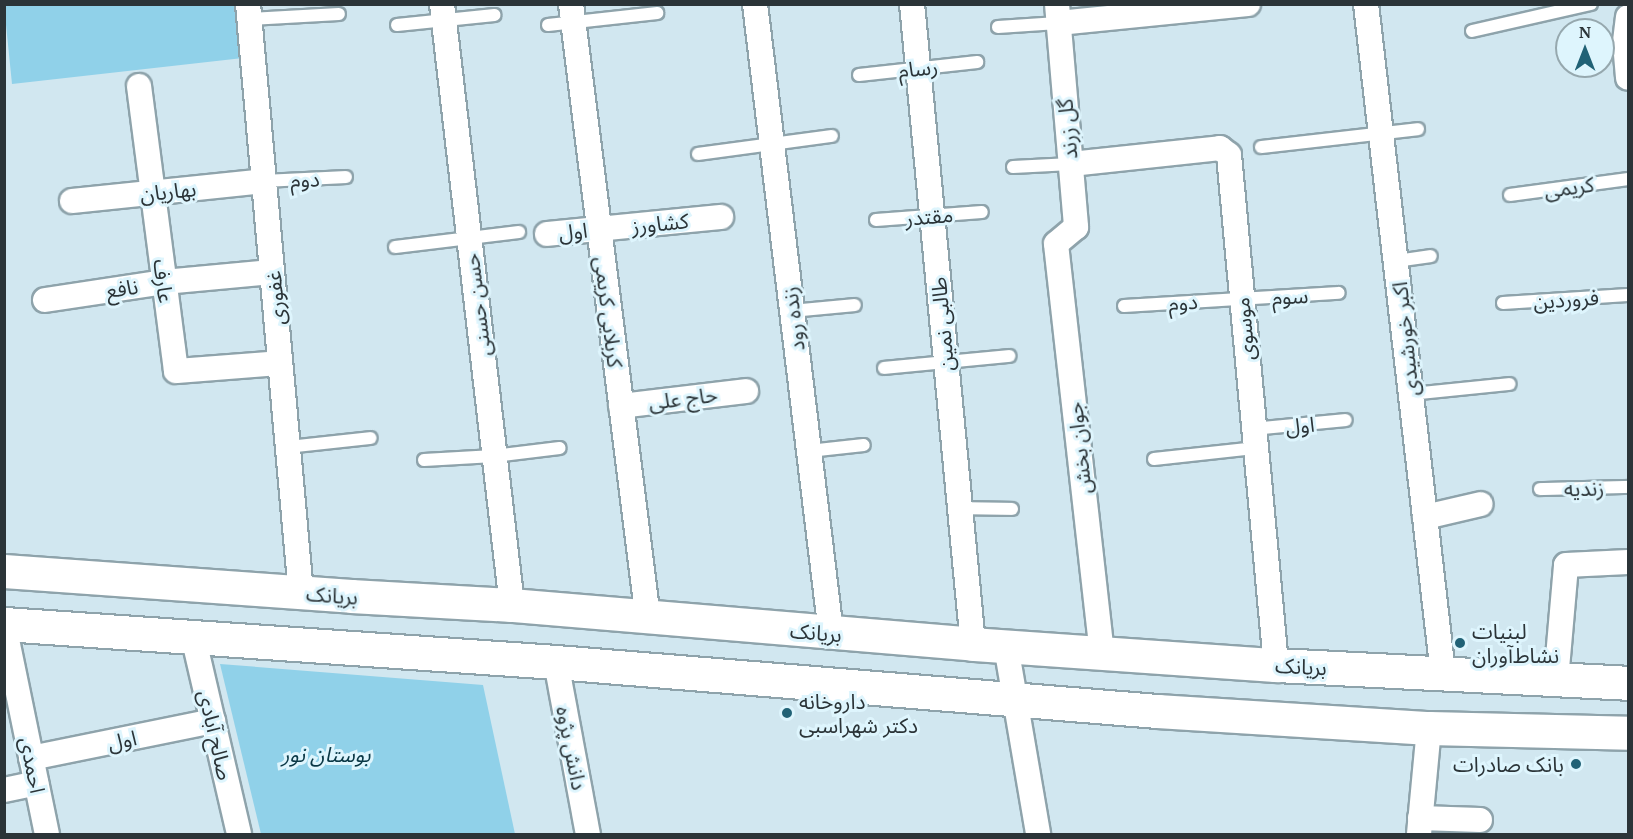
<!DOCTYPE html>
<meta charset="utf-8">
<style>
body{margin:0}
#map{position:relative;width:1633px;height:839px;overflow:hidden;background:#d1e7f0;font-family:"PT Serif","Noto Sans Arabic",serif}
div>[style]{position:absolute}
[style*='--x']{left:calc(var(--x)*1px);top:calc(var(--y)*1px);width:calc(var(--w)*1px);rotate:calc(var(--a)*1deg)}
.green>*{inset:0;background:#90d1e9}
.roads{filter:drop-shadow(2px 0 #8ea3ab) drop-shadow(-2px 0 #8ea3ab) drop-shadow(0 2px #8ea3ab) drop-shadow(0 -2px #8ea3ab)}
.lane>*{height:12px;margin:-6px;padding:0 6px;transform-origin:6px;border-radius:6px;background:#fff}
.street>*{height:24px;margin:-12px;padding:0 12px;transform-origin:12px;border-radius:12px;background:#fff}
.secondary>*{height:33px;margin:-16.5px;padding:0 16.5px;transform-origin:16.5px;border-radius:16.5px;background:#fff}
.dots>*{width:16px;height:16px;translate:-50% -50%;box-sizing:border-box;border:3px solid #def5fd;border-radius:50%}
span{translate:-50% -50%;white-space:nowrap;text-align:center;line-height:1.15;-webkit-text-stroke:6px #def5fd;paint-order:stroke}
.street-label{font-size:21px;color:#2b3438}
.poi-label{font-size:21px;color:#2b3438}
.left{translate:0 -50%;text-align:left}
.right{translate:-100% -50%;text-align:right}
.park-label{font-size:21px;color:#0a3846;font-style:italic}
.frame{position:absolute;inset:0;border:6px solid #2b3438;pointer-events:none}
.north{position:absolute;left:1555px;top:18px;width:60px;height:60px;box-sizing:border-box;background:#def5fd;border:2px solid #96a8ae;border-radius:50%;rotate:0deg;font-size:16px;font-weight:700;line-height:24px;text-align:center;color:#2b3438}
.north::after{content:'';display:block;margin:auto;width:21px;height:27px;background:#216276;clip-path:polygon(50% 0,100% 100%,50% 72%,0 100%)}
</style>
<div id="map">
<div class="green">
<i style="clip-path:polygon(4px 5px,239px 5px,243px 58px,12px 84px)"></i>
<i style="clip-path:polygon(220px 664px,483px 685px,515px 834px,261px 834px)"></i>
</div>
<div class="roads">
<div class="lane">
<i style="--x:250;--y:19;--w:89;--a:-3.2"></i>
<i style="--x:397;--y:25;--w:98;--a:-5.9"></i>
<i style="--x:548;--y:25;--w:110;--a:-6.3"></i>
<i style="--x:998;--y:27;--w:60;--a:-3.8"></i>
<i style="--x:1472;--y:31;--w:122;--a:-12.8"></i>
<i style="--x:859;--y:75;--w:119;--a:-6.3"></i>
<i style="--x:1261;--y:147;--w:158;--a:-6.5"></i>
<i style="--x:698;--y:154;--w:135;--a:-7.7"></i>
<i style="--x:1013;--y:167;--w:58;--a:-3"></i>
<i style="--x:264;--y:181;--w:82;--a:-2.8"></i>
<i style="--x:1510;--y:195;--w:119;--a:-7.7"></i>
<i style="--x:876;--y:220;--w:106;--a:-4.3"></i>
<i style="--x:395;--y:247;--w:125;--a:-6.9"></i>
<i style="--x:1396;--y:261;--w:35;--a:-8"></i>
<i style="--x:1503;--y:303;--w:125;--a:-3.7"></i>
<i style="--x:1124;--y:306;--w:215;--a:-3.5"></i>
<i style="--x:792;--y:311;--w:63;--a:-5.4"></i>
<i style="--x:884;--y:368;--w:126;--a:-5.5"></i>
<i style="--x:1411;--y:394;--w:99;--a:-5.8"></i>
<i style="--x:1253;--y:429;--w:93;--a:-5.5"></i>
<i style="--x:288;--y:447;--w:83;--a:-6.2"></i>
<i style="--x:809;--y:451;--w:55;--a:-6.2"></i>
<i style="--x:1154;--y:459;--w:103;--a:-6.2"></i>
<i style="--x:424;--y:460;--w:70;--a:-3.3"></i>
<i style="--x:494;--y:456;--w:66;--a:-6.9"></i>
<i style="--x:1540;--y:489;--w:88;--a:-1.3"></i>
<i style="--x:960;--y:508;--w:52;--a:1.1"></i>
</div>
<div class="street">
<i style="--x:248;--y:4;--w:591;--a:84.86"></i>
<i style="--x:442;--y:4;--w:605;--a:83.36"></i>
<i style="--x:571;--y:4;--w:620;--a:82.86"></i>
<i style="--x:755;--y:4;--w:634;--a:83.11"></i>
<i style="--x:912;--y:4;--w:643;--a:84.56"></i>
<i style="--x:1057;--y:4;--w:224;--a:85.1"></i>
<i style="--x:1076;--y:227;--w:26;--a:140"></i>
<i style="--x:1056;--y:244;--w:410;--a:83.6"></i>
<i style="--x:1366;--y:4;--w:674;--a:83.44"></i>
<i style="--x:1628;--y:17;--w:26;--a:97"></i>
<i style="--x:1625;--y:43;--w:35;--a:85"></i>
<i style="--x:1058;--y:23;--w:191;--a:-5.7"></i>
<i style="--x:139;--y:86;--w:287;--a:82.6"></i>
<i style="--x:176;--y:371;--w:104;--a:-4.4"></i>
<i style="--x:1071;--y:164;--w:150;--a:-6.1"></i>
<i style="--x:1220;--y:148;--w:11;--a:38"></i>
<i style="--x:1229;--y:155;--w:512;--a:84.73"></i>
<i style="--x:72;--y:201;--w:193;--a:-5.9"></i>
<i style="--x:547;--y:234;--w:175;--a:-5.6"></i>
<i style="--x:45;--y:300;--w:120;--a:-8.6"></i>
<i style="--x:164;--y:282;--w:108;--a:-5.3"></i>
<i style="--x:621;--y:406;--w:126;--a:-6.8"></i>
<i style="--x:1425;--y:517;--w:57;--a:-13.1"></i>
<i style="--x:4;--y:625;--w:213;--a:78.4"></i>
<i style="--x:193;--y:636;--w:203;--a:76.9"></i>
<i style="--x:1006;--y:646;--w:191;--a:80.3"></i>
<i style="--x:556;--y:662;--w:175;--a:79.5"></i>
<i style="--x:1556;--y:680;--w:115;--a:-85"></i>
<i style="--x:1566;--y:565;--w:62;--a:-2.8"></i>
<i style="--x:31;--y:758;--w:186;--a:-11.5"></i>
<i style="--x:4;--y:790;--w:33;--a:-12"></i>
<i style="--x:1420;--y:818;--w:60;--a:1.9"></i>
<i style="--x:1419;--y:834;--w:106;--a:-84.6"></i>
</div>
<div class="secondary">
<i style="--x:4;--y:571;--w:348;--a:4.1"></i>
<i style="--x:351;--y:596;--w:161;--a:3.2"></i>
<i style="--x:512;--y:605;--w:463;--a:4.8"></i>
<i style="--x:973;--y:644;--w:304;--a:4"></i>
<i style="--x:1276;--y:665;--w:352;--a:2.9"></i>
<i style="--x:4;--y:624;--w:553;--a:3.94"></i>
<i style="--x:556;--y:662;--w:603;--a:4.66"></i>
<i style="--x:1157;--y:711;--w:273;--a:3.6"></i>
<i style="--x:1429;--y:728;--w:199;--a:1.4"></i>
</div>
</div>
<div class="dots">
<i style="left:1460px;top:643px;background:#216276"></i>
<i style="left:787px;top:713px;background:#216276"></i>
<i style="left:1576px;top:764px;background:#216276"></i>
</div>
<div class="street-label">
<span style="left:918px;top:68px;rotate:-6deg">رسام</span>
<span style="left:1067px;top:129px;rotate:-95deg">گل زرند</span>
<span style="left:305px;top:179px;rotate:-2deg">دوم</span>
<span style="left:1569px;top:187px;rotate:-8deg">کریمی</span>
<span style="left:168px;top:191px;rotate:-6deg">بهاریان</span>
<span style="left:929px;top:216px;rotate:-5deg">مقتدر</span>
<span style="left:660px;top:223px;rotate:-6deg">کشاورز</span>
<span style="left:573px;top:231px;rotate:-6deg">اول</span>
<span style="left:164px;top:281px;rotate:83deg">عارف</span>
<span style="left:122px;top:288px;rotate:-9deg">نافع</span>
<span style="left:1290px;top:296px;rotate:-3deg">سوم</span>
<span style="left:275px;top:298px;rotate:-95deg">غفوری</span>
<span style="left:1566px;top:299px;rotate:-4deg">فروردین</span>
<span style="left:1183px;top:302px;rotate:-4deg">دوم</span>
<span style="left:477px;top:305px;rotate:-97deg">حسن حسنی</span>
<span style="left:609px;top:312px;rotate:83deg">کربلایی کریمی</span>
<span style="left:793px;top:319px;rotate:-97deg">زنده رود</span>
<span style="left:942px;top:324px;rotate:-95deg">طالبی نمین</span>
<span style="left:1244px;top:329px;rotate:-95deg">موسوی</span>
<span style="left:1405px;top:339px;rotate:-96deg">اکبر خورشیدی</span>
<span style="left:683px;top:398px;rotate:-7deg">حاج علی</span>
<span style="left:1300px;top:425px;rotate:-5deg">اول</span>
<span style="left:1079px;top:448px;rotate:-96deg">جوان بخش</span>
<span style="left:1584px;top:488px;rotate:-1deg">زندیه</span>
<span style="left:332px;top:595px;rotate:4deg">بریانک</span>
<span style="left:816px;top:632px;rotate:5deg">بریانک</span>
<span style="left:1301px;top:666px;rotate:3deg">بریانک</span>
<span style="left:216px;top:735px;rotate:77deg">صالح آبادی</span>
<span style="left:122px;top:740px;rotate:-12deg">اول</span>
<span style="left:572px;top:748px;rotate:79deg">دانش پژوه</span>
<span style="left:33px;top:765px;rotate:79deg">احمدی</span>
</div>
<div class="poi-label">
<span class="left" style="left:1472px;top:643px">لبنیات<br>نشاط‌آوران</span>
<span class="left" style="left:799px;top:713px">داروخانه<br>دکتر شهراسبی</span>
<span class="right" style="left:1564px;top:764px">بانک صادرات</span>
</div>
<div class="park-label">
<span style="left:326px;top:754px">بوستان نور</span>
</div>
<div class="frame"></div>
<div class="north">N</div>
</div>
